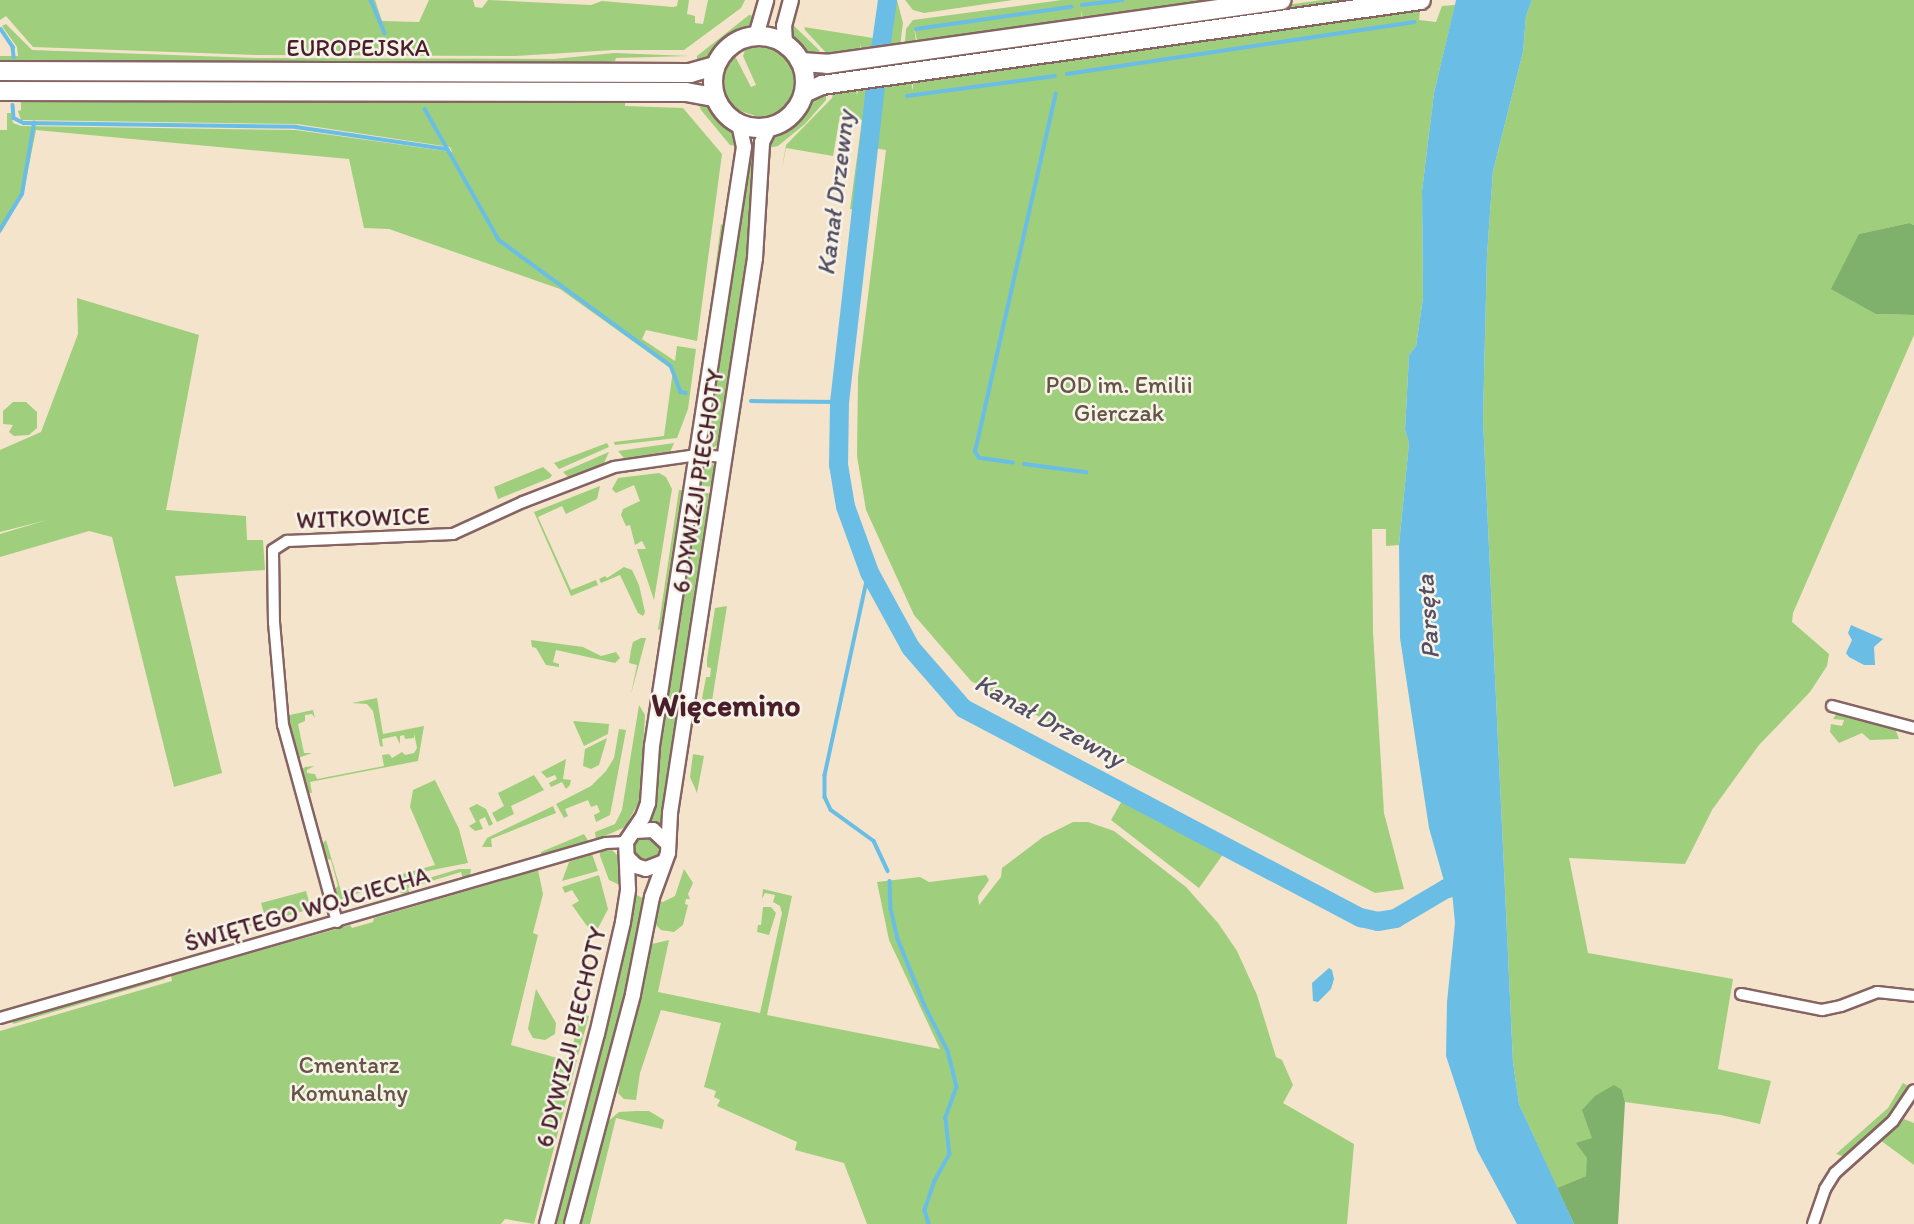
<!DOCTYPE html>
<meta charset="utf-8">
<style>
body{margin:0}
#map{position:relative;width:1914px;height:1224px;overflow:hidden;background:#f5e4cc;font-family:Itim,sans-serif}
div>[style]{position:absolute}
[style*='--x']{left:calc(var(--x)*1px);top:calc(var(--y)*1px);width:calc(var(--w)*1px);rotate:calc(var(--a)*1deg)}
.green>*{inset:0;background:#9fce7c;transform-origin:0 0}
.round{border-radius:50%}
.forest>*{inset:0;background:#7fb16c}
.water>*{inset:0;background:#6abee6}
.stream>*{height:3.5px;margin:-1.75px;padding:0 1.75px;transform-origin:1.75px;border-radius:1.75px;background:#6abee6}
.river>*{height:19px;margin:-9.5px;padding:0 9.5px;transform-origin:9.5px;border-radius:9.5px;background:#6abee6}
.roads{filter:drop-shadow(2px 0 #866463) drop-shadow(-2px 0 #866463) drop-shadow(0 2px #866463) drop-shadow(0 -2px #866463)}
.minor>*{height:10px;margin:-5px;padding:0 5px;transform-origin:5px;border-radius:5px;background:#fff}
.tertiary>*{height:14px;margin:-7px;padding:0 7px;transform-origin:7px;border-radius:7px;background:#fff}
.primary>*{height:18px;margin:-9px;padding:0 9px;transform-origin:9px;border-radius:9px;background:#fff}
.primary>.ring{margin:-9px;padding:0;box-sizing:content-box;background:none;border:18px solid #fff;border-radius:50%}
span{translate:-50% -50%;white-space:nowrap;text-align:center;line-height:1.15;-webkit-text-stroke:5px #f7f3e8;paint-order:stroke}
.street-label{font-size:24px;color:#4a1f2b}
.park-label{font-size:24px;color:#645443}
.water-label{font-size:26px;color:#544f63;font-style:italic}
.district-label{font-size:32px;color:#4a1f2b;font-weight:700}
</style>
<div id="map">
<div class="green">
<i style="clip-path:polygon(0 0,375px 0,382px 21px,419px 22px,429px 0,473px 0,475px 7px,482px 8px,488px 0,591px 5px,602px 1px,673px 7px,677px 6px,678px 0,689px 0,687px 14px,695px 16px,695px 23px,703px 24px,708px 0,745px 0,741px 8px,684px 50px,614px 50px,515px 56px,256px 55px,33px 47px,6px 16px,0 20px)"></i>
<i style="clip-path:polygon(880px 0,897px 0,903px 23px,900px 46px,888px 48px,889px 35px,875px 32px)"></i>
<i style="clip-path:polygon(905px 0,1013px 0,924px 13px,913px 10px)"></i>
<i style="clip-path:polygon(1062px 0,1241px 0,1084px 22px,1081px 10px,1082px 22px,918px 45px,914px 27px,916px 42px,905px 43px,906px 29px,913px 20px)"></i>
<i style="clip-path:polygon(1322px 0,1382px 0,904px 67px,905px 59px)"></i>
<i style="clip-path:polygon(1532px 0,1914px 0,1914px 225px,1909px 223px,1859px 234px,1876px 314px,1914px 315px,1914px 335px,1793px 613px,1792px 622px,1829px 654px,1827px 666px,1810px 692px,1759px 745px,1712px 810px,1685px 864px,1569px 858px,1588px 953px,1733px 979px,1718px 1069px,1771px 1081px,1760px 1124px,1721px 1115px,1625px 1102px,1622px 1090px,1592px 1138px,1586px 1176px,1557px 1188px,1519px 1104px,1513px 1062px,1483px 419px,1487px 255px,1493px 171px,1523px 52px,1526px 16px)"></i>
<i style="clip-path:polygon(1455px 5px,1434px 93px,1422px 191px,1423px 298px,1416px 346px,1409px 355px,1405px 430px,1409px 443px,1399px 545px,1386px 546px,1386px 529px,1372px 529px,1373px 632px,1384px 813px,1404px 889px,1375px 893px,971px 681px,914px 615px,866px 510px,857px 456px,858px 377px,886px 150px,872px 148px,879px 85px,911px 81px,913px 91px,913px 78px,1408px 7px,1409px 12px,1420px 11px,1419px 20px,1436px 22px,1442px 6px)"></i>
<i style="clip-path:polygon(749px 15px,757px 16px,752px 25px,727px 39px,708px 60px,697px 66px,697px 56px)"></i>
<i style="clip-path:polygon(805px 15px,804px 27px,873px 38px,872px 49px,862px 50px,860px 44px,861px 54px,829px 56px,805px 30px,804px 26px)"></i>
<i style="clip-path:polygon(6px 24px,32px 50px,256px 58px,554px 59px,614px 53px,690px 56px,616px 58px,615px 61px,583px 66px,0 64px,0 56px,18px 56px,17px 47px,2px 26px)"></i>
<i style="clip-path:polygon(792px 24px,819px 50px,822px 59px,806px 54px,800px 48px,793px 35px)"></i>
<i style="clip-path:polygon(756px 47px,772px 49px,784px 57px,791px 67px,795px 82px,792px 97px,786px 107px,777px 114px,762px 118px,737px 110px,727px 98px,723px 84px,726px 68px,735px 56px,751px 87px,756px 85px,743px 56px,745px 50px)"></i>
<i style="left:0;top:77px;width:686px;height:7px"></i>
<i style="clip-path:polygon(856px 86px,857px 96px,858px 90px,870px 86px,857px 210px,850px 209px,862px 120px,840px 116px,833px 156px,786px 148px,781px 174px,786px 145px,832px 98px,834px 89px)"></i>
<i style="clip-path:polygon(826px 90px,826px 100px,805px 124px,778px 146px,768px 148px,774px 136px,799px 118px,812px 99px)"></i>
<i style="clip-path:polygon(0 97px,423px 98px,438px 102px,459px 102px,472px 98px,582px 98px,625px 103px,625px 106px,683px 108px,722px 154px,697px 341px,646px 330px,642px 339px,675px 361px,677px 346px,696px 349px,688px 409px,677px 438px,615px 445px,614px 442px,664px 436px,673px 370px,560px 289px,389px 229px,364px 228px,349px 159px,36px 130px,23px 195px,0 234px,0 130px,7px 130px,7px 113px,11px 113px,13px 123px,21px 126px,296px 130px,452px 152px,450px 147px,297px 124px,21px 120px,18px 111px,21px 110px,21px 100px,0 100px)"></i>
<i style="clip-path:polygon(697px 101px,708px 104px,732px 130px,737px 146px,730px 145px,701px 110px)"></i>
<i style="clip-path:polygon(748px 155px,756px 156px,754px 225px,720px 444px,712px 448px,705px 440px)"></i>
<i style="clip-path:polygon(721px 224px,726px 226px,709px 336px,706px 340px)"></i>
<i style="clip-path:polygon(77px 298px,199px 335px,166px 510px,246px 516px,247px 540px,263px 540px,265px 570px,175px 576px,222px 773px,174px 787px,112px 537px,89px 531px,0 557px,0 534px,47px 520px,0 532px,0 450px,41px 432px,78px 334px)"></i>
<i style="clip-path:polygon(13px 402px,26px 402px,37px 412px,37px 428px,29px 435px,14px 436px,9px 432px,13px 425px,3px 424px,3px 411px)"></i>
<i style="clip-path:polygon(607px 443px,609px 447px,559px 469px,554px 463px)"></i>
<i style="clip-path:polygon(674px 443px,670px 452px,625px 459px,618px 451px)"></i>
<i style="clip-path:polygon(609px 452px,604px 463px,569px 478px,563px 472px)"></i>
<i style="clip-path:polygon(707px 461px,716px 466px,713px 487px,698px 485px,702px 464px)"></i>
<i style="clip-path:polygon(543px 467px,552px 475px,550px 478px,498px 499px,494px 487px)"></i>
<i style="clip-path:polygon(659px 473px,666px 477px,672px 489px,654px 600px,637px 549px,646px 549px,642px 541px,635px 545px,630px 525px,626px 526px,621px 515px,623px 509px,640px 501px,634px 485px,616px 493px,612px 489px,618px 478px)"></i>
<i style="clip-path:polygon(600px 486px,597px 499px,566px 514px,562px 506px,538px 517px,571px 590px,596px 580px,598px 585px,571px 596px,534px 512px)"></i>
<i style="clip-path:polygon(679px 490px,685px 490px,663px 628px,658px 630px)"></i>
<i style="clip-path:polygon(697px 491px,712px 494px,661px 831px,647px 825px,654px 805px,656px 761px)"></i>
<i style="clip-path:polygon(624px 567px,632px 570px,639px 585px,645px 612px,643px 616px,638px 613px,620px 575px,601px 583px,599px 579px,605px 576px,607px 578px)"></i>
<i style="clip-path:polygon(727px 606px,712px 701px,702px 699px,706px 677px,710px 677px,711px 668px,707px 667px,707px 659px,715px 608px)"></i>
<i style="clip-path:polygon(641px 638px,646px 638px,631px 694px,637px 665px,629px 663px,631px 650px,633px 642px)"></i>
<i style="clip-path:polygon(531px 640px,583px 647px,601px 656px,616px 652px,620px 658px,615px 663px,556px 650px,553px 662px,559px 664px,559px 667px,546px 665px,536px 648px,532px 647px)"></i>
<i style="clip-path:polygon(377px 698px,383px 734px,424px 726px,418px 761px,310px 782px,312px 793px,305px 792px,300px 771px,305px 767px,314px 766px,307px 770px,307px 773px,315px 774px,317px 779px,384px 766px,382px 755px,389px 754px,392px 758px,402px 752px,405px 755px,414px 753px,417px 748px,414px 733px,414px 738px,405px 739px,404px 735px,400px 736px,400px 744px,396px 736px,382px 739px,383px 747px,380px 746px,373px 711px,367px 704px,352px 703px)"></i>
<i style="clip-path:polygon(631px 704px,610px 815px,596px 822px,594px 815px,600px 812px,597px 805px,591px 807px,588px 800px,565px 809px,568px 816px,564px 818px,556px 804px,591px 786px,606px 771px,614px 758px,619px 729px,626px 730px)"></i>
<i style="clip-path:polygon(639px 705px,645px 715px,640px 800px,625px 827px,596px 840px,595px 832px,615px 824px,622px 810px)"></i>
<i style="clip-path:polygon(313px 710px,315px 718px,312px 714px,305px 715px,305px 721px,298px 724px,304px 753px,312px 753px,298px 758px,294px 756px,285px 716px)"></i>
<i style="clip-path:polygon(1837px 713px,1895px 728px,1899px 739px,1870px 740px,1862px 733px,1839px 743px,1830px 732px,1831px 724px,1842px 726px,1844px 720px,1833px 719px)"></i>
<i style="clip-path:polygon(573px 721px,609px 724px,608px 734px,584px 746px)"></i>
<i style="clip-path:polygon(607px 738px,599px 765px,591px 769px,583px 766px,585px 749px)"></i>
<i style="clip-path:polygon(693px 754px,704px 756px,697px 793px,690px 777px)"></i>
<i style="clip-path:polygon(566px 759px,563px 779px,571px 780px,570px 785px,566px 789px,562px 782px,551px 787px,549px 783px,557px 779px,555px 775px,547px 778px,541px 772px)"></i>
<i style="clip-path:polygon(534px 775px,544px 790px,511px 806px,514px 814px,497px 822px,492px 813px,504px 806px,498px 793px)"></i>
<i style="clip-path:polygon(435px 780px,459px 829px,468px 863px,427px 871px,397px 881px,395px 876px,435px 865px,410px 807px,413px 790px)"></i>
<i style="clip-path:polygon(1123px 799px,1226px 850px,1199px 888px,1111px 820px)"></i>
<i style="clip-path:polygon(477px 804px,486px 809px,493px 824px,489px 826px,485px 817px,479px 820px,483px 829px,475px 831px,469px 826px,476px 822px,469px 808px)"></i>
<i style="clip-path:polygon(553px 806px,556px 813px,491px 839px,492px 847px,482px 847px,487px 838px)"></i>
<i style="clip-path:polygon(1073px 822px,1088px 822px,1114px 831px,1186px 887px,1218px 923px,1237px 951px,1257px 995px,1276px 1057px,1282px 1060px,1293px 1085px,1283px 1103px,1354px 1144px,1347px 1224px,867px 1224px,844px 1163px,795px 1150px,797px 1142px,717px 1106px,720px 1100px,714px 1097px,716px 1091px,704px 1087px,721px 1023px,661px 1010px,640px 1073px,636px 1100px,624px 1099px,618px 1093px,619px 1085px,616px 1084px,652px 944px,669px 940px,658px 992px,760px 1013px,782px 913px,780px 906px,773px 902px,775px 895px,765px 893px,762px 899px,763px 889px,792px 896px,767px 1015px,940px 1049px,889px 940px,877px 882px,920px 877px,929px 882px,986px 875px,989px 880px,978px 896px,979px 905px,1001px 877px,1002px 868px,1043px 837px)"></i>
<i style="clip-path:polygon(584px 834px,589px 842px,541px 857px,541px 852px)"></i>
<i class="round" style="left:635px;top:837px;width:24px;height:24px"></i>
<i style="clip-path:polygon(326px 840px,341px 891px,368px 883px,370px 889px,337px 901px,334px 890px,338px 886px,331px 860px,325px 858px,321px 845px)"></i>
<i style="clip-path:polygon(612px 850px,620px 858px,622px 886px,609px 880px,600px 856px,600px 851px)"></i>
<i style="clip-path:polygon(592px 854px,598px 871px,562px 881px,569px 862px)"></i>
<i style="clip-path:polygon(459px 869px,471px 869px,470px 875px,463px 879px,461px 872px,408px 888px,410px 895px,401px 893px,399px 887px)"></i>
<i style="clip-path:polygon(684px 869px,693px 883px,688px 894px,690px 899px,686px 899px,685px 904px,688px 905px,683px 925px,674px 932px,661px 930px,656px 925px,658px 901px,663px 902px,675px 896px)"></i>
<i style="clip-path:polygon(538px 870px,543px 894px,533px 933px,538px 935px,511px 1045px,568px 1061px,569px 1058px,577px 1060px,534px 1224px,505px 1219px,501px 1224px,0 1224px,0 1031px,172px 981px,171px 976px,350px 925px,352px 928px,373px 922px,374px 918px)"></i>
<i style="clip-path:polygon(599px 875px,608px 909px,594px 936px,572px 905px,579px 901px,572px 890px,565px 893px,562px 887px)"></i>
<i style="clip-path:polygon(306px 891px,311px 909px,244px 928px,244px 926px,266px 920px,261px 903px)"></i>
<i style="clip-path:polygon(633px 893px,644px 899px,644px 917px,618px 1029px,566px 1224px,553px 1224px)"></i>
<i style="clip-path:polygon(763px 907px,771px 907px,776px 913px,769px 935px,757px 932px,758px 925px,761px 925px)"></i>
<i style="clip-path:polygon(165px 978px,165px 979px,13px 1024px,12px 1020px)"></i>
<i style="clip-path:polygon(536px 989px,556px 1023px,555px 1034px,545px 1040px,533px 1038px,528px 1029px)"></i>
<i style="clip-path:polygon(580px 1014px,589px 1016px,578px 1055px,571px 1053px)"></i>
<i style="clip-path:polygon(1903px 1083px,1910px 1087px,1889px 1118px,1846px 1157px,1836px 1154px,1888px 1108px)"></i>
<i style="clip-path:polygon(636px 1111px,649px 1111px,664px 1120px,662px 1129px,616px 1118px,590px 1224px,578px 1224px,604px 1125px,619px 1112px)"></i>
<i style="clip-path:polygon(1904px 1119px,1914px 1123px,1914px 1165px,1880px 1140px)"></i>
</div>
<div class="forest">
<i style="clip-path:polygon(1909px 223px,1914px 225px,1914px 315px,1876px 314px,1831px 289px,1859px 234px)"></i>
<i style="clip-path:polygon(1614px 1085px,1622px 1090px,1625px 1102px,1618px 1224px,1574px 1224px,1557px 1188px,1586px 1176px,1587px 1158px,1576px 1143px,1592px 1138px,1582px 1110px,1595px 1096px)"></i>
</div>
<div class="water">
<i style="clip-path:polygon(1456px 0,1532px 0,1526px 16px,1523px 52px,1493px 171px,1487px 255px,1483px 419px,1513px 1062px,1519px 1104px,1574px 1224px,1517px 1224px,1477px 1150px,1446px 1056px,1447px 1002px,1455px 923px,1452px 892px,1446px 888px,1429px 828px,1400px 638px,1399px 545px,1409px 443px,1405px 430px,1409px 355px,1416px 346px,1423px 298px,1422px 191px,1434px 93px)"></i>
<i style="clip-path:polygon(1851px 625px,1883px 639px,1874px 647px,1875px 665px,1864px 665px,1849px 657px,1846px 653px,1852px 640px,1848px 633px)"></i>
<i style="clip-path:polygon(1329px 968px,1332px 970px,1334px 979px,1331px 989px,1318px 1002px,1313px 1001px,1312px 983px)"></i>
</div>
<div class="stream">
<i style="--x:371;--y:0;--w:36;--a:67"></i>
<i style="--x:1082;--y:5;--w:41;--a:-7"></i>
<i style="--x:1;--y:29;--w:22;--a:56"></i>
<i style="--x:13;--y:47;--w:10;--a:84"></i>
<i style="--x:916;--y:29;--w:157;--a:-8.1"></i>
<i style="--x:392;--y:46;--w:8;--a:60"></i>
<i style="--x:1067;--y:74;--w:351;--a:-8.5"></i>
<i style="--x:907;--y:96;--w:149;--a:-7.7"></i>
<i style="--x:13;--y:105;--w:13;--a:86"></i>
<i style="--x:14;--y:118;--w:11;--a:27"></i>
<i style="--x:24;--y:123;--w:272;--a:0.8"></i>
<i style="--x:296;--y:127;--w:153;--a:8.3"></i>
<i style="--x:425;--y:109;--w:150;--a:60.5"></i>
<i style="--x:499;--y:240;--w:213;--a:36.2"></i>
<i style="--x:671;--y:366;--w:28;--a:69"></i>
<i style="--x:681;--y:392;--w:5;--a:11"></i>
<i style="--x:0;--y:230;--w:42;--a:-58.6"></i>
<i style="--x:22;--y:194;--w:72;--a:-80.4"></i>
<i style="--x:751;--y:401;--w:88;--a:0.7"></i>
<i style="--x:1013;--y:463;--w:34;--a:-172"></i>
<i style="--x:979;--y:458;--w:7;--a:-124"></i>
<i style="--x:975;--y:452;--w:367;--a:-77.3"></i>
<i style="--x:1024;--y:464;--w:63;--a:7.4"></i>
<i style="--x:869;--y:572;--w:208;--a:102.2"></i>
<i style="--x:825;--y:775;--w:22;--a:90"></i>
<i style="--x:825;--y:797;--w:14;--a:65"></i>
<i style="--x:831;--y:810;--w:53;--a:35.8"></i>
<i style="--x:874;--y:841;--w:33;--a:65"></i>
<i style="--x:890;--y:881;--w:28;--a:88"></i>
<i style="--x:891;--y:909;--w:31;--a:77"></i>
<i style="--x:898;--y:939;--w:72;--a:68.1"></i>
<i style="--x:925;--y:1006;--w:51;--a:62.9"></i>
<i style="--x:948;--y:1051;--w:37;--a:76"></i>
<i style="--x:957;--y:1087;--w:33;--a:110"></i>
<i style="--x:946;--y:1118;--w:36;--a:84"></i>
<i style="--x:950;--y:1154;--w:31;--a:119"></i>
<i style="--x:935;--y:1181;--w:31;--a:109"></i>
<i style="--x:925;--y:1210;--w:15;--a:74"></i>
</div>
<div class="river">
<i style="--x:880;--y:49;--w:49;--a:-81.9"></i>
<i style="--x:875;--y:86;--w:318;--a:96.5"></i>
<i style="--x:839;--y:402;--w:62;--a:90.9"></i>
<i style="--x:838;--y:464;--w:43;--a:80.5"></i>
<i style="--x:845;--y:506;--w:70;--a:70"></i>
<i style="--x:869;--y:572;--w:85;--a:61.3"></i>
<i style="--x:910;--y:647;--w:81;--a:49"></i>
<i style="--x:963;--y:708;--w:449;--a:27.8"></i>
<i style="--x:1360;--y:917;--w:17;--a:13"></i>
<i style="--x:1377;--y:921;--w:18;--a:-9"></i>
<i style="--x:1395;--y:918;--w:59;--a:-30.5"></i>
<i style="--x:1446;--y:888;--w:25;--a:-9"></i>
</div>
<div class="roads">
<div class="minor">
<i style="--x:1832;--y:706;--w:85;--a:15"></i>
<i style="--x:337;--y:922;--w:204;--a:-105.3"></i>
<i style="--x:283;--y:725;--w:102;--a:-95"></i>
<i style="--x:274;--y:623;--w:73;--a:-90.8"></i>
<i style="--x:273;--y:550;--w:17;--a:-33"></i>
<i style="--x:287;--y:541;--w:166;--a:-2.4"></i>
<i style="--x:453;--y:534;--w:77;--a:-24.6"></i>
<i style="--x:523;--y:502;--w:97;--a:-21"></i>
<i style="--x:614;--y:467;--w:84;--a:-8.2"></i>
<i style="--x:697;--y:455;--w:27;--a:4"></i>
<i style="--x:1741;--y:994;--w:83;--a:11.2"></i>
<i style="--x:1822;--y:1010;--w:19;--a:-12"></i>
<i style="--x:1841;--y:1006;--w:39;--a:-21"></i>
<i style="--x:1877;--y:992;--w:37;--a:6"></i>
<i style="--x:0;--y:1018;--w:631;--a:-16.11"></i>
<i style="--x:606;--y:843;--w:20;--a:-3"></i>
<i style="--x:1813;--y:1224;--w:37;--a:-71"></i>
<i style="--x:1825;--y:1189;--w:19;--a:-58"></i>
<i style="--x:1835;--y:1173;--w:78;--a:-41.9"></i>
<i style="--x:1893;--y:1121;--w:37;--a:-56"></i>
</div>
<div class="tertiary">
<i style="--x:756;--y:36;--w:37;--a:-74"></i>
<i style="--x:785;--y:44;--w:18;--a:-93"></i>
<i style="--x:784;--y:26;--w:27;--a:-75"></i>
<i style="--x:634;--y:831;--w:19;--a:-3"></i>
<i style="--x:653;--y:830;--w:19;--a:43"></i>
<i style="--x:628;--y:858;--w:11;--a:45"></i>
<i style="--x:636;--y:866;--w:10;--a:17"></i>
<i style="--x:646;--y:869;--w:17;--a:-21"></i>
<i style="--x:547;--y:1224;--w:196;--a:-75.3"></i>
<i style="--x:597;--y:1034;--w:115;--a:-76.9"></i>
<i style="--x:623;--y:922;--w:33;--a:-81"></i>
<i style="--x:628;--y:889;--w:47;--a:-92.4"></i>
<i style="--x:626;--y:842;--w:30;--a:-56"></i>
<i style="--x:643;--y:817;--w:15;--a:-70"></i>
<i style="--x:648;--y:803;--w:57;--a:-86"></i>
<i style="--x:652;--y:746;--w:606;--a:-81.27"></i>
<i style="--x:744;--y:147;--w:24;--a:-102"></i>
<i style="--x:572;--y:1224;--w:238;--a:-75.1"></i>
<i style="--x:633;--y:994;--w:99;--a:-78.9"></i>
<i style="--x:652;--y:897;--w:47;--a:-70"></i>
<i style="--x:668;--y:853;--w:40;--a:-87.1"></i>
<i style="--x:670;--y:813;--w:561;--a:-81.29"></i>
<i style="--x:755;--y:258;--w:116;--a:-86.5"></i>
<i style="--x:762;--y:142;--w:16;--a:-63"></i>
</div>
<div class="primary">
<i class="ring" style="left:713px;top:36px;width:74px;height:74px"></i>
<i style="--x:801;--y:62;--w:26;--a:4"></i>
<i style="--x:827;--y:64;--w:459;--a:-8"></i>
<i style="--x:0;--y:71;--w:690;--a:0.17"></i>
<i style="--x:690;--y:73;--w:26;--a:-16"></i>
<i style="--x:0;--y:91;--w:686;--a:0.08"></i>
<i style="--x:686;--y:92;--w:29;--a:10"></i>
<i style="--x:804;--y:93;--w:20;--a:-24"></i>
<i style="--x:822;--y:85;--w:605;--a:-8.08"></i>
</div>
</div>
<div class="street-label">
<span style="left:358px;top:48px">EUROPEJSKA</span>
<span style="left:698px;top:481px;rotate:-81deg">6 DYWIZJI PIECHOTY</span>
<span style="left:363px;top:518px;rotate:-2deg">WITKOWICE</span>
<span style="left:307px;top:909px;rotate:-16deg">ŚWIĘTEGO WOJCIECHA</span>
<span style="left:571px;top:1037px;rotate:-76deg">6 DYWIZJI PIECHOTY</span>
</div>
<div class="park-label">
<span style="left:1119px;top:399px">POD im. Emilii<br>Gierczak</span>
<span style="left:349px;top:1079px">Cmentarz<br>Komunalny</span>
</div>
<div class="water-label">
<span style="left:836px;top:193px;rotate:-83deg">Kanał Drzewny</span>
<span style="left:1428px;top:617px;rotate:-94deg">Parsęta</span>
<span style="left:1049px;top:721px;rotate:29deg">Kanał Drzewny</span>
</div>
<div class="district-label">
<span style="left:726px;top:705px">Więcemino</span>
</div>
</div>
